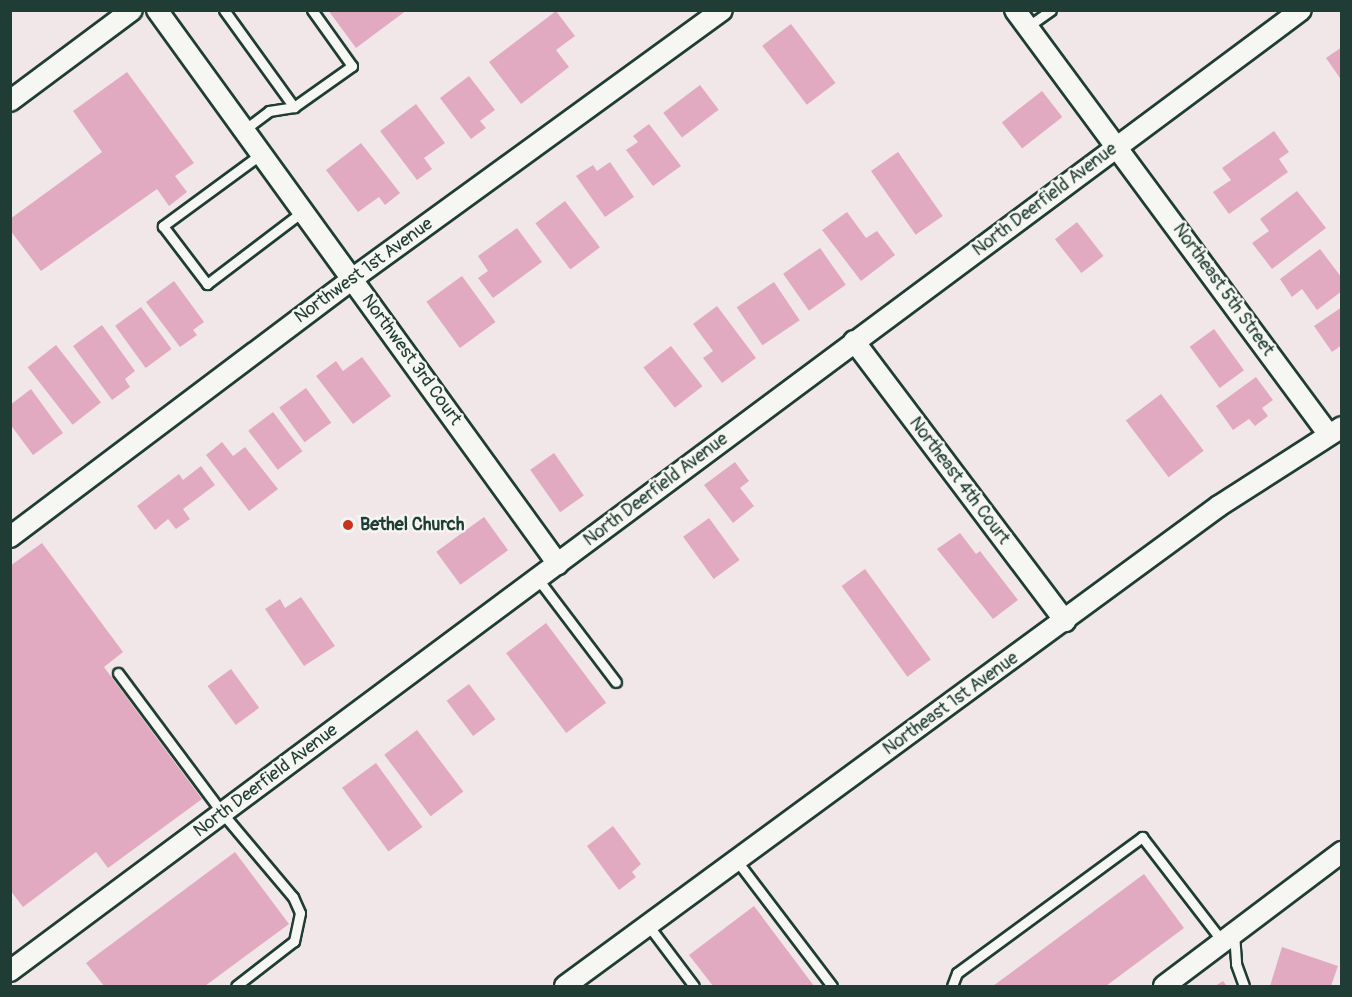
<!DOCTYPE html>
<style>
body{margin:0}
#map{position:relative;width:1352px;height:997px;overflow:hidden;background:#f2e7e8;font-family:Pangolin,sans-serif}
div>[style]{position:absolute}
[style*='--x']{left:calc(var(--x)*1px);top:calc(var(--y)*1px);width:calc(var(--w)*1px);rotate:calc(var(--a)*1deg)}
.building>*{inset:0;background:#e1aac0;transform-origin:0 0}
.roads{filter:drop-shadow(2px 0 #1f3d34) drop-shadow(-2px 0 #1f3d34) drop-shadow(0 2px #1f3d34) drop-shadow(0 -2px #1f3d34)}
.service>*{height:9px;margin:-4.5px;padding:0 4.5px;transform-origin:4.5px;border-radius:4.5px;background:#f6f6f2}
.minor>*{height:20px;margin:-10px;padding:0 10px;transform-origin:10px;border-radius:10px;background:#f6f6f2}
.dots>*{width:16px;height:16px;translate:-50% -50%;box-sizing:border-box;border:3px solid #f6f6f2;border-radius:50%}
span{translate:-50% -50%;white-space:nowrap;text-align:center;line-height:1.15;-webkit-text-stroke:4.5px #f6f6f2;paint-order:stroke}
.street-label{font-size:18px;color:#1f3d34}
.poi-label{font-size:18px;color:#1f3d34;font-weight:700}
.left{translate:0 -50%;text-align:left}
.frame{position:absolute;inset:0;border:12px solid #1f3d34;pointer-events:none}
</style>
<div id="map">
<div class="building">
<i style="clip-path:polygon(328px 10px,407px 10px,356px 48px)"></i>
<i style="clip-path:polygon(556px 11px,575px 36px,556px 50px,569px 67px,521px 104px,489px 62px)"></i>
<i style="left:791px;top:24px;width:74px;height:36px;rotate:53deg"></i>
<i style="clip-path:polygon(1342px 47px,1342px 81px,1326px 58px)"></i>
<i style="clip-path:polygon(127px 72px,194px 163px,175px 176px,187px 192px,169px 206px,157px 189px,41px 271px,10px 230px,10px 219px,102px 152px,73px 111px)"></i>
<i style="clip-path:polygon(469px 76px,495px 110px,480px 121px,486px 128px,471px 139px,440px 98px)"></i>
<i style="left:700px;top:85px;width:31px;height:46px;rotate:53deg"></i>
<i style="left:1042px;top:91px;width:33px;height:51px;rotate:52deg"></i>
<i style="clip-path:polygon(416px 104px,445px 143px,424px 158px,432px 169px,417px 180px,380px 131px)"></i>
<i style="clip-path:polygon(649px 124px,681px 166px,653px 186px,626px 150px,638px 142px,633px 136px)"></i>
<i style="clip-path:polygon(1274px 131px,1289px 152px,1279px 159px,1288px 172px,1229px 214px,1213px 192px,1231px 180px,1222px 168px)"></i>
<i style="clip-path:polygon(361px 143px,400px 193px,385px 205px,379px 197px,358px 212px,326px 170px)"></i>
<i style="left:898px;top:152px;width:78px;height:33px;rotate:55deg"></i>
<i style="clip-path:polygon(610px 162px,634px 197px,605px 217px,576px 176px,593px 165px,597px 171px)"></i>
<i style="clip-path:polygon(1297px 191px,1326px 228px,1272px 269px,1252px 243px,1269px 231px,1260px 219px)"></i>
<i style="left:565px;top:201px;width:58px;height:37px;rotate:53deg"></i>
<i style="clip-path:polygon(847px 212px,866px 238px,877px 231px,895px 255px,861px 281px,822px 230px)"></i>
<i style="left:1077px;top:222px;width:43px;height:28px;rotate:52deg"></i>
<i style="clip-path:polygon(517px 228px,542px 262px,493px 298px,478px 278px,488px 271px,478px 256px)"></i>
<i style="left:820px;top:248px;width:45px;height:45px;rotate:55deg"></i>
<i style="clip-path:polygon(1320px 249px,1342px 278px,1342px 291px,1317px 310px,1302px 289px,1292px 297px,1280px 279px)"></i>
<i style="left:462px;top:276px;width:57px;height:44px;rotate:54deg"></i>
<i style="clip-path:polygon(174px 281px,204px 322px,193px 330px,197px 335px,180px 347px,146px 302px)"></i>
<i style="left:774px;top:282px;width:46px;height:45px;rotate:56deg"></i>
<i style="clip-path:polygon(717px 306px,756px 358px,722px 383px,703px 358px,713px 351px,693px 324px)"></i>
<i style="left:141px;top:307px;width:52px;height:32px;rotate:54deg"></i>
<i style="clip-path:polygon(1342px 307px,1342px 345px,1332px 352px,1314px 326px)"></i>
<i style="clip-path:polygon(102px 325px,135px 371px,125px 379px,130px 387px,112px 400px,73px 346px)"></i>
<i style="left:1214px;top:329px;width:51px;height:30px;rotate:54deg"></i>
<i style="left:56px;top:345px;width:73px;height:36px;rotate:52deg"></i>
<i style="left:671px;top:346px;width:51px;height:35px;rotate:52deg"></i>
<i style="clip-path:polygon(362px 357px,391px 396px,353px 424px,316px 376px,336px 361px,343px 371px)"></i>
<i style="clip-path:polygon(1256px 377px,1273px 400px,1262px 408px,1268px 416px,1255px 426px,1249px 419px,1233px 430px,1216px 406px)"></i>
<i style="left:306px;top:388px;width:43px;height:33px;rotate:54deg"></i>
<i style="clip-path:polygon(31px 389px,63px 433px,33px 455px,10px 424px,10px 405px)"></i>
<i style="left:1161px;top:394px;width:71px;height:44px;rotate:53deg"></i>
<i style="left:273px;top:412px;width:49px;height:31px;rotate:53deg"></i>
<i style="clip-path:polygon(222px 442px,233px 456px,245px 447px,278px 489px,249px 511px,206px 455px)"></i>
<i style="left:554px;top:453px;width:52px;height:29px;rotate:55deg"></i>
<i style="clip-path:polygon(735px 462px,749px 481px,740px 488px,754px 506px,733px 523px,704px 485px)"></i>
<i style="clip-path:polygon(201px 466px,215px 485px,183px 509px,190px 519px,176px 529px,168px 519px,155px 530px,137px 506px,179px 474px,183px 480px)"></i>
<i style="left:484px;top:517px;width:41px;height:59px;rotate:54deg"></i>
<i style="left:709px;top:518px;width:52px;height:32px;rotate:54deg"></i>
<i style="clip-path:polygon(960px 533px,976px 554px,980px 551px,1018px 600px,993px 619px,937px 549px)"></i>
<i style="clip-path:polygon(42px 543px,123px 652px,104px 667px,202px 799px,108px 868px,96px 852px,23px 907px,10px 890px,10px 566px)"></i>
<i style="left:865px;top:569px;width:112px;height:29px;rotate:54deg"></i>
<i style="clip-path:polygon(301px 597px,335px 646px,304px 666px,265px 609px,280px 599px,285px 608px)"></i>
<i style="left:546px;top:623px;width:100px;height:50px;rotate:53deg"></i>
<i style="left:231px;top:669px;width:48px;height:29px;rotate:54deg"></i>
<i style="left:469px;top:684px;width:44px;height:28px;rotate:53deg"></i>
<i style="left:417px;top:730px;width:77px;height:41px;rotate:53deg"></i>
<i style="left:376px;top:763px;width:79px;height:42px;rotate:54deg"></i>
<i style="clip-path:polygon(613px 826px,641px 864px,632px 872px,636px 877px,619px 890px,587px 846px)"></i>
<i style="clip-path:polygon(235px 852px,289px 924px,205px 986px,104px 986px,86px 963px)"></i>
<i style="clip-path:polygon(1144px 874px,1184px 928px,1106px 986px,993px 986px)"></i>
<i style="clip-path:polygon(754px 906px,814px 986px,713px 986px,689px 955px)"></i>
<i style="clip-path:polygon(1282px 947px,1338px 966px,1331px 986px,1270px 986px)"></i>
<i style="clip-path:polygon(1223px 981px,1227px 986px,1215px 986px)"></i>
</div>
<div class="roads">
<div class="service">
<i style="--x:224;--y:10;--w:120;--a:54.2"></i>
<i style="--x:294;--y:107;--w:71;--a:-35.3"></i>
<i style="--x:352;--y:66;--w:69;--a:-125.5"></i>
<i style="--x:1027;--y:27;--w:29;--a:-35"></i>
<i style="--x:244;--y:130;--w:31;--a:-37"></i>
<i style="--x:269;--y:111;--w:25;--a:-9"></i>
<i style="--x:261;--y:154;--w:122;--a:143.7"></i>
<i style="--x:163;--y:226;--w:73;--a:52.8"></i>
<i style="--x:207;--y:284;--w:121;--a:-37.2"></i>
<i style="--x:538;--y:579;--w:129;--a:52.9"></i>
<i style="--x:118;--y:673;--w:176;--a:53.3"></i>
<i style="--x:223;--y:814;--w:109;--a:49.9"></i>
<i style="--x:293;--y:897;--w:17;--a:66"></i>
<i style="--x:300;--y:913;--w:29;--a:102"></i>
<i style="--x:294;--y:941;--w:73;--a:142.2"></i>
<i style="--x:737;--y:861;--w:157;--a:52.8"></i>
<i style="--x:648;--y:925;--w:76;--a:53"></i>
<i style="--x:1234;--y:933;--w:31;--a:86"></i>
<i style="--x:1236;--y:964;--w:23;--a:70"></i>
<i style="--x:952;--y:986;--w:14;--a:-69"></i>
<i style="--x:957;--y:973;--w:230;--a:-36.3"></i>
<i style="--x:1142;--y:837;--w:133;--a:52.4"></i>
</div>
<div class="minor">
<i style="--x:157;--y:10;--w:684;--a:54.1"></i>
<i style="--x:1015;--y:10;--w:528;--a:53.54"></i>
<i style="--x:10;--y:101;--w:152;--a:-36.7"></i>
<i style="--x:854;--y:341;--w:351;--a:53"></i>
<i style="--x:10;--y:537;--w:428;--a:-37"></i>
<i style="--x:352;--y:279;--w:457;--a:-36"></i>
<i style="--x:10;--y:971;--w:1609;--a:-36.66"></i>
<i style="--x:565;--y:986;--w:811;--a:-36.28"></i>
<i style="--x:1219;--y:506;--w:146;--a:-32.7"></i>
<i style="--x:1164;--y:986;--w:223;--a:-37"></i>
</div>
</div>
<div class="dots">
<i style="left:348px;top:525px;background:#c8321e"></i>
</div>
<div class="street-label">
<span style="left:1045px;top:200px;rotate:-37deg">North Deerfield Avenue</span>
<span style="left:364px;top:271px;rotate:-36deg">Northwest 1st Avenue</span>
<span style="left:1223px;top:290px;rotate:54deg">Northeast 5th Street</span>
<span style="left:411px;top:360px;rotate:54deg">Northwest 3rd Court</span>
<span style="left:959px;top:481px;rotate:53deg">Northeast 4th Court</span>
<span style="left:656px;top:490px;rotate:-37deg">North Deerfield Avenue</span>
<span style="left:951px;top:704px;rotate:-36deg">Northeast 1st Avenue</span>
<span style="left:266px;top:781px;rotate:-37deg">North Deerfield Avenue</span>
</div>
<div class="poi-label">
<span class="left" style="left:360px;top:525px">Bethel Church</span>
</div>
<div class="frame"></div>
</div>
